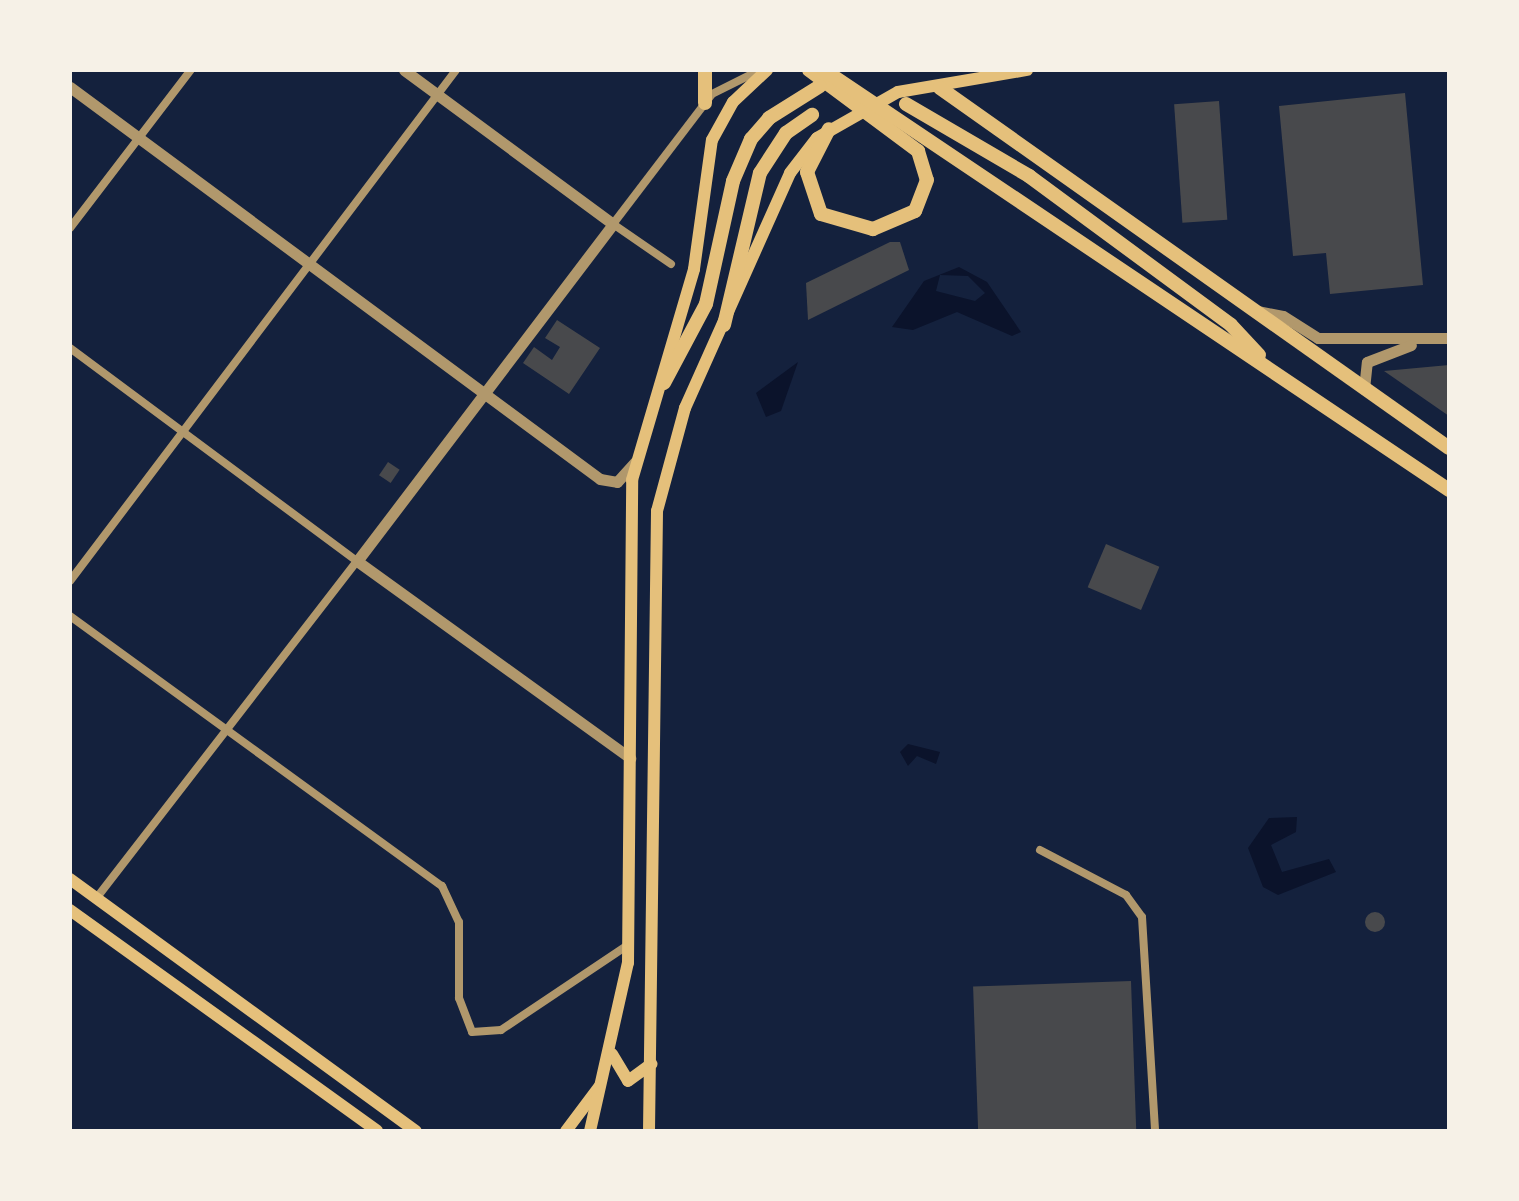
<!DOCTYPE html>
<style>
body{margin:0}
#map{position:relative;width:1519px;height:1201px;overflow:hidden;background:#14213d;font-family:Commissioner,sans-serif}
div>[style]{position:absolute}
[style*='--x']{left:calc(var(--x)*1px);top:calc(var(--y)*1px);width:calc(var(--w)*1px);rotate:calc(var(--a)*1deg)}
.water>*{inset:0;background:#0b132b}
.building>*{inset:0;background:#48494c;transform-origin:0 0}
.round{border-radius:50%}
.minor>*{height:8px;margin:-4px;padding:0 4px;transform-origin:4px;border-radius:4px;background:#b1986c}
.tertiary>*{height:11px;margin:-5.5px;padding:0 5.5px;transform-origin:5.5px;border-radius:5.5px;background:#b1986c}
.secondary>*{height:12px;margin:-6px;padding:0 6px;transform-origin:6px;border-radius:6px;background:#e5c07b}
.trunk>*{height:14px;margin:-7px;padding:0 7px;transform-origin:7px;border-radius:7px;background:#e5c07b}
span{translate:-50% -50%;white-space:nowrap;text-align:center;line-height:1.15;-webkit-text-stroke:6px #f6f1e7;paint-order:stroke}
.frame{position:absolute;inset:0;border:72px solid #f6f1e7;pointer-events:none}
</style>
<div id="map">
<div class="water">
<i style="clip-path:polygon(evenodd,959px 267px,987px 282px,1021px 332px,1012px 336px,957px 312px,913px 330px,892px 327px,924px 281px,959px 267px,940px 275px,968px 276px,985px 293px,975px 301px,936px 291px,940px 275px)"></i>
<i style="clip-path:polygon(798px 362px,781px 411px,766px 417px,756px 393px)"></i>
<i style="clip-path:polygon(908px 744px,940px 752px,936px 764px,917px 756px,908px 766px,900px 752px)"></i>
<i style="clip-path:polygon(1297px 817px,1296px 832px,1271px 845px,1282px 872px,1329px 859px,1336px 872px,1278px 895px,1263px 887px,1248px 848px,1269px 818px)"></i>
</div>
<div class="building">
<i style="clip-path:polygon(1405px 93px,1423px 285px,1330px 294px,1326px 253px,1293px 256px,1279px 106px)"></i>
<i style="left:1219px;top:101px;width:119px;height:45px;rotate:86deg"></i>
<i style="clip-path:polygon(890px 242px,900px 242px,909px 270px,808px 320px,806px 283px)"></i>
<i style="clip-path:polygon(557px 320px,600px 348px,569px 394px,523px 363px,534px 347px,552px 360px,560px 347px,545px 338px)"></i>
<i style="clip-path:polygon(1449px 365px,1449px 416px,1384px 371px)"></i>
<i style="left:388px;top:462px;width:14px;height:16px;rotate:34deg"></i>
<i style="left:1106px;top:544px;width:58px;height:47px;rotate:23deg"></i>
<i class="round" style="left:1365px;top:912px;width:20px;height:20px"></i>
<i style="left:1131px;top:981px;width:150px;height:158px;rotate:88deg"></i>
</div>
<div class="minor">
<i style="--x:70;--y:228;--w:199;--a:-52.6"></i>
<i style="--x:671;--y:264;--w:70;--a:-145.4"></i>
<i style="--x:613;--y:224;--w:163;--a:-52.7"></i>
<i style="--x:712;--y:94;--w:54;--a:-26.6"></i>
<i style="--x:70;--y:348;--w:357;--a:36.6"></i>
<i style="--x:357;--y:561;--w:426;--a:127.7"></i>
<i style="--x:70;--y:581;--w:640;--a:-52.93"></i>
<i style="--x:70;--y:616;--w:460;--a:36"></i>
<i style="--x:442;--y:886;--w:40;--a:65"></i>
<i style="--x:459;--y:922;--w:76;--a:90"></i>
<i style="--x:459;--y:998;--w:36;--a:69"></i>
<i style="--x:472;--y:1032;--w:29;--a:-4"></i>
<i style="--x:501;--y:1030;--w:153;--a:-33.8"></i>
<i style="--x:1040;--y:850;--w:97;--a:27.6"></i>
<i style="--x:1126;--y:895;--w:27;--a:54"></i>
<i style="--x:1142;--y:917;--w:214;--a:86.5"></i>
</div>
<div class="tertiary">
<i style="--x:404;--y:70;--w:260;--a:36.4"></i>
<i style="--x:613;--y:224;--w:423;--a:127.2"></i>
<i style="--x:357;--y:561;--w:337;--a:35.8"></i>
<i style="--x:70;--y:87;--w:659;--a:36.49"></i>
<i style="--x:600;--y:479;--w:17;--a:10"></i>
<i style="--x:617;--y:482;--w:27;--a:-48"></i>
<i style="--x:1257;--y:311;--w:26;--a:11"></i>
<i style="--x:1283;--y:316;--w:41;--a:32.2"></i>
<i style="--x:1318;--y:338;--w:131;--a:0"></i>
<i style="--x:1364;--y:389;--w:27;--a:-84"></i>
<i style="--x:1367;--y:362;--w:47;--a:-21.1"></i>
</div>
<div class="secondary">
<i style="--x:70;--y:879;--w:428;--a:36.1"></i>
<i style="--x:70;--y:910;--w:378;--a:35.7"></i>
<i style="--x:612;--y:1054;--w:31;--a:59"></i>
<i style="--x:628;--y:1081;--w:29;--a:-36"></i>
<i style="--x:566;--y:1131;--w:55;--a:-53.1"></i>
<i style="--x:590;--y:1131;--w:172;--a:-77.3"></i>
<i style="--x:628;--y:963;--w:483;--a:-89.5"></i>
<i style="--x:632;--y:480;--w:220;--a:-73.6"></i>
<i style="--x:694;--y:269;--w:130;--a:-82.1"></i>
<i style="--x:712;--y:140;--w:43;--a:-61.1"></i>
<i style="--x:733;--y:102;--w:47;--a:-43.3"></i>
<i style="--x:649;--y:1131;--w:620;--a:-89.26"></i>
<i style="--x:657;--y:511;--w:107;--a:-74.8"></i>
<i style="--x:685;--y:408;--w:257;--a:-65.9"></i>
<i style="--x:790;--y:173;--w:44;--a:-52.4"></i>
<i style="--x:817;--y:138;--w:93;--a:-29.6"></i>
<i style="--x:898;--y:92;--w:131;--a:-9.7"></i>
</div>
<div class="trunk">
<i style="--x:809;--y:70;--w:136;--a:36.6"></i>
<i style="--x:918;--y:151;--w:30;--a:73"></i>
<i style="--x:927;--y:180;--w:33;--a:111"></i>
<i style="--x:915;--y:211;--w:46;--a:156.8"></i>
<i style="--x:873;--y:229;--w:54;--a:-163.9"></i>
<i style="--x:821;--y:214;--w:44;--a:-108.4"></i>
<i style="--x:807;--y:172;--w:48;--a:-62.9"></i>
<i style="--x:824;--y:70;--w:753;--a:33.9"></i>
<i style="--x:940;--y:88;--w:623;--a:35.27"></i>
<i style="--x:705;--y:103;--w:33;--a:-90"></i>
<i style="--x:906;--y:104;--w:143;--a:30.3"></i>
<i style="--x:1029;--y:176;--w:251;--a:36.4"></i>
<i style="--x:1231;--y:325;--w:41;--a:47"></i>
<i style="--x:724;--y:325;--w:156;--a:-76.7"></i>
<i style="--x:760;--y:173;--w:48;--a:-57"></i>
<i style="--x:786;--y:133;--w:32;--a:-35"></i>
<i style="--x:664;--y:383;--w:89;--a:-62"></i>
<i style="--x:706;--y:304;--w:126;--a:-77.6"></i>
<i style="--x:733;--y:181;--w:46;--a:-66.8"></i>
<i style="--x:751;--y:139;--w:28;--a:-49"></i>
<i style="--x:769;--y:118;--w:60;--a:-32.1"></i>
</div>
<div class="frame"></div>
</div>
